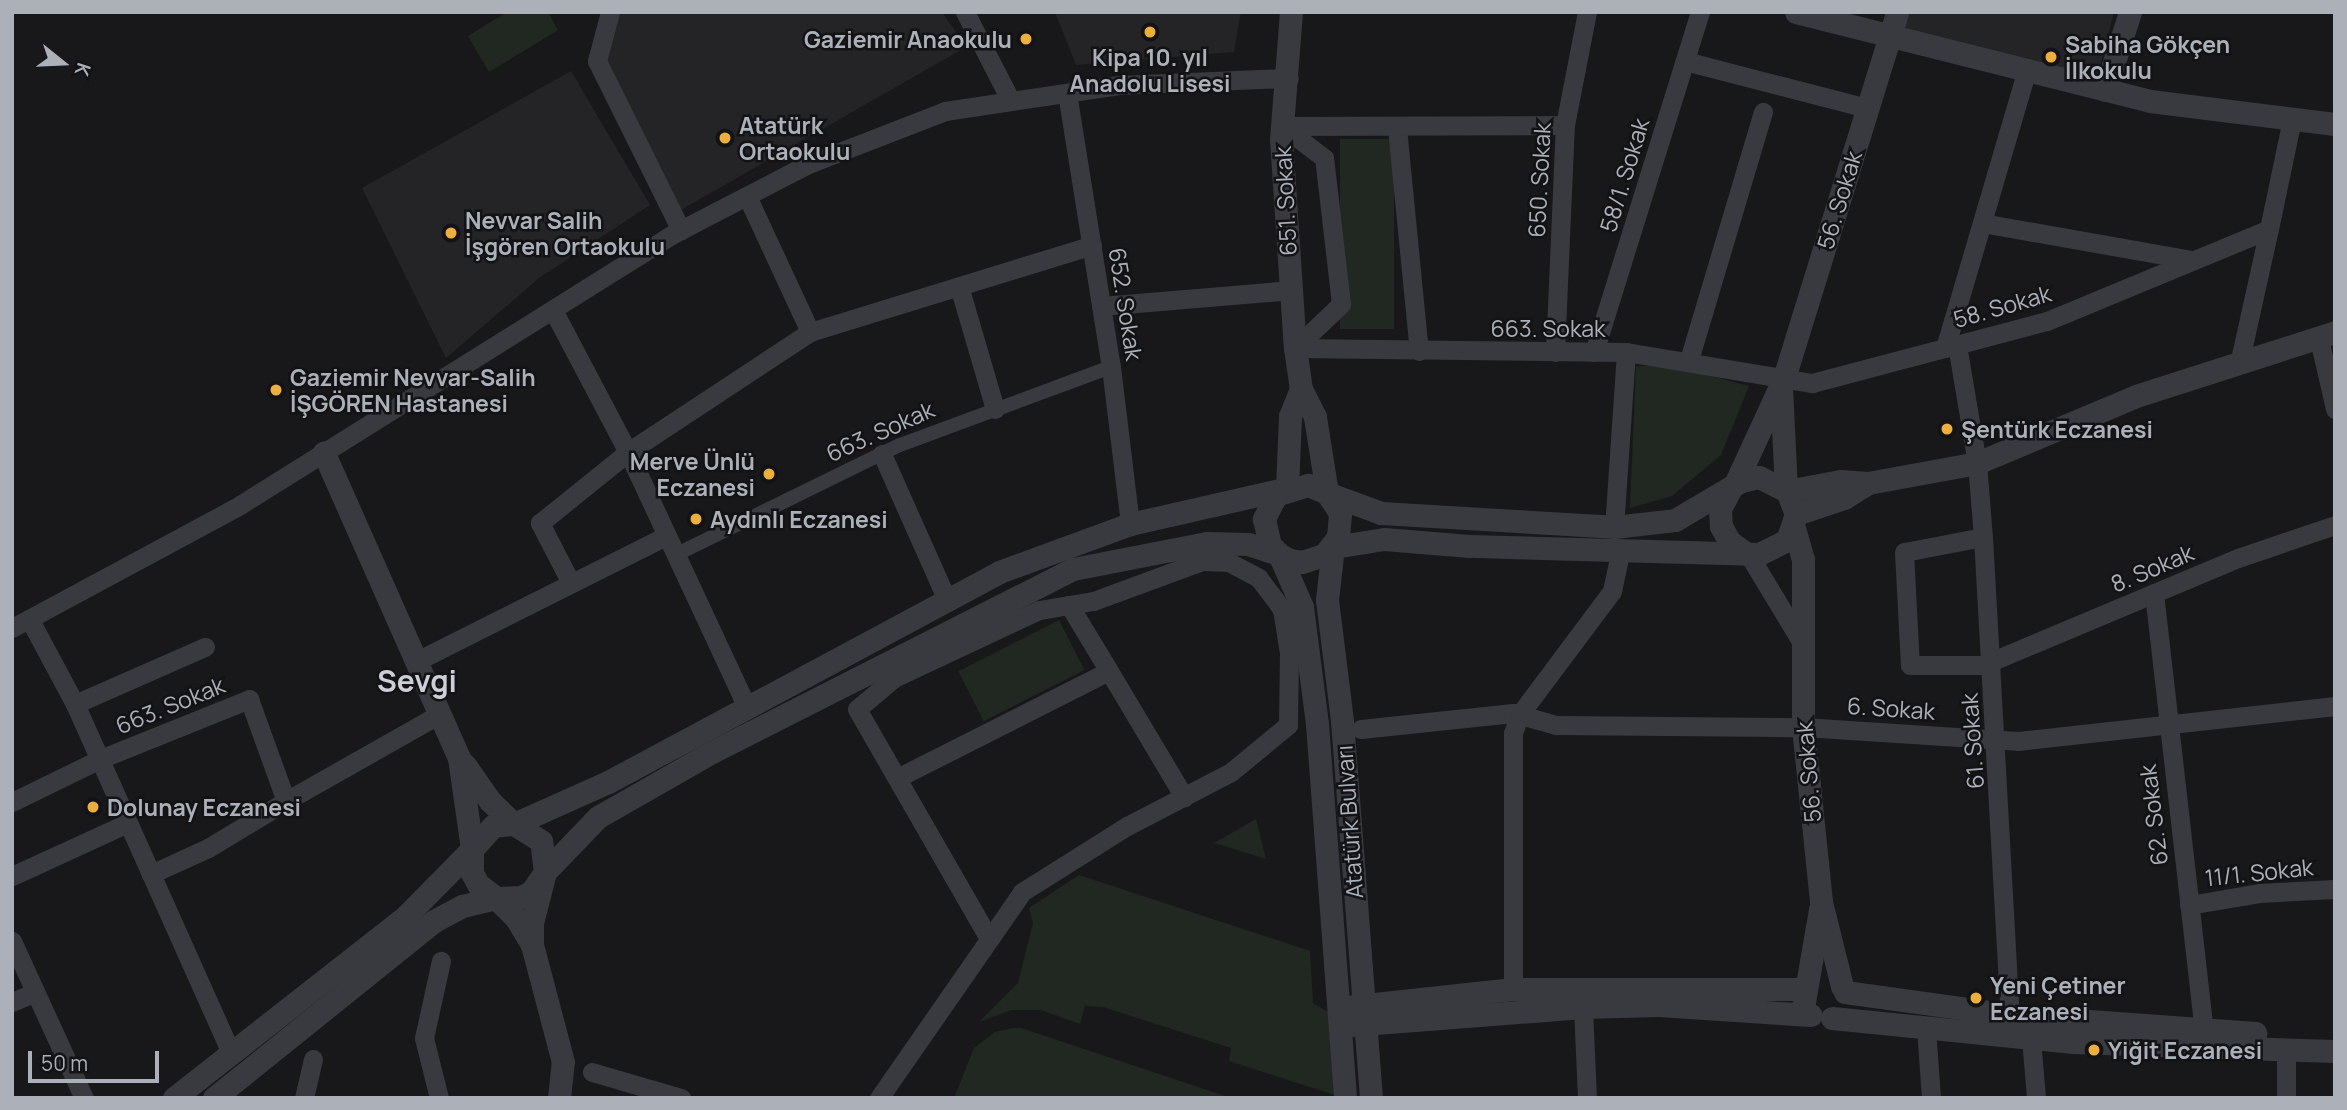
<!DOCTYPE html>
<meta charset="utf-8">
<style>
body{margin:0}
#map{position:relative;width:2347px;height:1110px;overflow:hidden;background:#18181a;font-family:Manrope,sans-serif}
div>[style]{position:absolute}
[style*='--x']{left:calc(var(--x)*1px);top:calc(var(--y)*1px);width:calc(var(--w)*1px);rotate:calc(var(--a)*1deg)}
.built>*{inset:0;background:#242427}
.green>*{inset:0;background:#202821;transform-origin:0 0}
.pedestrian>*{height:14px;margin:-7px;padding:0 7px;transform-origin:7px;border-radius:7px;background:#393a3f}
.minor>*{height:19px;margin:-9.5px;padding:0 9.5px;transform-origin:9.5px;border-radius:9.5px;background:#393a3f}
.tertiary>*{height:23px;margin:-11.5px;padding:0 11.5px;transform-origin:11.5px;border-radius:11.5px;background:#393a3f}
.dots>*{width:19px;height:19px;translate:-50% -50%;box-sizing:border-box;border:4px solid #131315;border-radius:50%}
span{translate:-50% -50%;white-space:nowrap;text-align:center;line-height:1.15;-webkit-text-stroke:5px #131315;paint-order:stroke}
.poi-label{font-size:23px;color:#abb0b9;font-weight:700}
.right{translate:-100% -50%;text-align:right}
.left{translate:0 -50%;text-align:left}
.street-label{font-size:23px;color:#abb0b9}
.district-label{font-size:30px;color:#cccfd6;font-weight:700}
.frame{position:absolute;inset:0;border:14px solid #abb0b9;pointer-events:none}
.north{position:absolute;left:28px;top:28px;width:70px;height:70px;-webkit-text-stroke:5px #131315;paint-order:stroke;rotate:108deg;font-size:19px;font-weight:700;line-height:28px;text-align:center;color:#abb0b9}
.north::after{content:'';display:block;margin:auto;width:24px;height:32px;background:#abb0b9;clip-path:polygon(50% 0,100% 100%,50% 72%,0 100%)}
.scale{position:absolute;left:28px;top:1051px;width:131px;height:32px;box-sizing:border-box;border:4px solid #abb0b9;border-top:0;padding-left:9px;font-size:21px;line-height:24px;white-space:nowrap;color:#abb0b9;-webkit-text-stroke:5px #131315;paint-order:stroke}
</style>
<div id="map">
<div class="built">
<i style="clip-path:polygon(615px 12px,942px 12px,966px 47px,679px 211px,605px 64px)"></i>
<i style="clip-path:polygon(1055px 12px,1241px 12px,1234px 52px,1076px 65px)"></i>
<i style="clip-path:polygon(1908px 12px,2114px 12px,2096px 82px,1902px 31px)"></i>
<i style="clip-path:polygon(571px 71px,650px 205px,539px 278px,446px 358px,362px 188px)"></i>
</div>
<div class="green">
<i style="clip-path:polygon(507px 12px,548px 12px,558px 30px,489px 72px,468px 36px)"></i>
<i style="left:1340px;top:139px;width:54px;height:190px"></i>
<i style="clip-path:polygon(1661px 363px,1749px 386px,1721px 455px,1672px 496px,1630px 508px,1636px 367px)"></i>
<i style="left:1059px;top:620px;width:56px;height:113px;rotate:63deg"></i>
<i style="clip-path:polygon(1256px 819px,1266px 859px,1214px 843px)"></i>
<i style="clip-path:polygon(1079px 875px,1310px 951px,1313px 1003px,1334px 1015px,1341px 1097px,1229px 1061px,1231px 1048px,1103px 1007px,1085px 1006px,1080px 1024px,1041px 1010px,1011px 1010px,979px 1022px,1018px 983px,1033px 923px,1029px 908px)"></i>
<i style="clip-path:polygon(1013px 1028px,1021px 1028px,1231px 1098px,954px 1098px,974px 1048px,995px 1032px)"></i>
</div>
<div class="pedestrian">
<i style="--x:675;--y:555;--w:250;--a:-26.1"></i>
<i style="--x:900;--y:445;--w:225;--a:-20.3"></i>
</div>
<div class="minor">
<i style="--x:610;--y:12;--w:51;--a:104.9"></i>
<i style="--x:597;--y:61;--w:189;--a:63.6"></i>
<i style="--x:965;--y:12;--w:100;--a:62.7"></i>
<i style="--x:1685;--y:61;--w:188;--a:14.5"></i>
<i style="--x:1067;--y:93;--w:278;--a:80.9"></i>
<i style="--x:1111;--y:367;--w:158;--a:83.1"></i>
<i style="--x:1397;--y:128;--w:224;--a:84.4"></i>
<i style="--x:747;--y:196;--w:150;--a:65.1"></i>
<i style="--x:810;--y:332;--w:295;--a:-17.1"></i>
<i style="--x:1982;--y:223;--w:213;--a:10"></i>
<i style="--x:959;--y:286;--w:128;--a:73.7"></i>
<i style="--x:1101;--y:306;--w:191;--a:-4.8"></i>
<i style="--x:553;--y:310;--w:161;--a:62.2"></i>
<i style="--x:628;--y:452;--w:281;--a:65"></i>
<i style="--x:2319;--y:339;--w:72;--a:77.1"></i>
<i style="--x:1957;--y:345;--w:120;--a:80.4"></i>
<i style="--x:1977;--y:463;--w:74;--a:85.4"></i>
<i style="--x:1983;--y:537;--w:479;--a:86.8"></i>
<i style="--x:1295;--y:348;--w:64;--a:-43.7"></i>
<i style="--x:1341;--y:304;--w:147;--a:-96.6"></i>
<i style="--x:1324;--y:158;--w:53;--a:-142.7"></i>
<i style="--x:1282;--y:126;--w:283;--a:-0.2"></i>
<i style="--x:1295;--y:348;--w:331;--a:0.7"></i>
<i style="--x:1626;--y:352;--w:175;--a:93.9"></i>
<i style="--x:1945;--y:348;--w:290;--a:-73.6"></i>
<i style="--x:1555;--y:352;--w:227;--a:-87.5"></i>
<i style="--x:1565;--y:125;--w:115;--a:-79"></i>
<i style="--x:1594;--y:352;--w:356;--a:-72.7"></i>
<i style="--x:1626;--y:352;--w:189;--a:9.5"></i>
<i style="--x:1812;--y:383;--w:243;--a:-14.8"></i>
<i style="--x:2047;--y:321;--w:240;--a:-22.5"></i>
<i style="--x:2269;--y:229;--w:112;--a:-78.2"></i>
<i style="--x:1689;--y:360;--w:259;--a:-73.4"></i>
<i style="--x:2239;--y:364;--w:138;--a:-77.5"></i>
<i style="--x:882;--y:454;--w:160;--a:66"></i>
<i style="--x:1983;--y:537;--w:80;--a:169.2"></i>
<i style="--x:1904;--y:552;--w:113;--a:87"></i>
<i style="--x:1910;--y:665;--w:73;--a:0"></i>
<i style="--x:1983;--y:665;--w:277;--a:-22.8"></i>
<i style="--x:2238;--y:558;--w:102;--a:-18.8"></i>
<i style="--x:1747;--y:552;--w:104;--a:58.8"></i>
<i style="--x:571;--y:583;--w:68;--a:-117.3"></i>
<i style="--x:540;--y:523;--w:113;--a:-38.9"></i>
<i style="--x:628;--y:452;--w:218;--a:-33.4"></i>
<i style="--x:2154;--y:593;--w:440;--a:83.5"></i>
<i style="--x:31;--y:622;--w:93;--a:61.8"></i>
<i style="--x:75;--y:704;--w:380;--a:65.9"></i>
<i style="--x:12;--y:628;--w:259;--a:-28.3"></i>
<i style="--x:240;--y:505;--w:511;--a:-32.04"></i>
<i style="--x:673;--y:234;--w:150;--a:-27.4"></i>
<i style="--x:806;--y:165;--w:149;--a:-21.2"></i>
<i style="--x:945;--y:111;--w:176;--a:-8.5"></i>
<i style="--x:1119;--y:85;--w:170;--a:-2.4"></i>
<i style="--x:417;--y:661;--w:279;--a:-26.7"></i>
<i style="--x:1109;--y:671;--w:147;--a:59.2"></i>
<i style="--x:75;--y:704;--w:142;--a:-23.7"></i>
<i style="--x:1361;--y:729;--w:153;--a:-6"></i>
<i style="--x:1513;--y:713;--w:45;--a:15.6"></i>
<i style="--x:1556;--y:725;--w:247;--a:0.5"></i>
<i style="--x:1803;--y:727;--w:215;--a:3.7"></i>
<i style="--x:2018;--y:741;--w:319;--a:-6.3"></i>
<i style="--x:897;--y:778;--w:237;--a:-26.8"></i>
<i style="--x:1109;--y:671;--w:77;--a:-121.2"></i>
<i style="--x:286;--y:801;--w:177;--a:-29.5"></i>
<i style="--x:12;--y:802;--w:98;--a:-26"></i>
<i style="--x:100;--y:759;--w:161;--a:-21.9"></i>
<i style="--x:249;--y:699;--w:109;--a:70.1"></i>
<i style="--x:286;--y:801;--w:91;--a:148.9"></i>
<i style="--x:208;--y:848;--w:63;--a:155.5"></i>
<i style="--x:12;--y:876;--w:128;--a:-24.6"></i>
<i style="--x:2189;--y:905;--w:71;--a:-9.7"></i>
<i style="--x:2259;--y:893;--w:76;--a:-3"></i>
<i style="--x:12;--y:941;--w:173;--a:65.4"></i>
<i style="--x:1513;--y:989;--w:256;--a:-90"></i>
<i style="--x:1513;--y:733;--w:20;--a:-70"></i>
<i style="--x:1520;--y:714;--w:154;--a:-53.2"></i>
<i style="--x:1612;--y:591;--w:40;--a:-78"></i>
<i style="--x:12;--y:1002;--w:25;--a:-23"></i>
<i style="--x:1583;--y:1007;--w:91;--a:87.5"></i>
<i style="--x:1926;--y:1028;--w:70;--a:85.9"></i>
<i style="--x:2031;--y:1038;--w:60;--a:85.2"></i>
<i style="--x:2286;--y:1050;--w:48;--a:90"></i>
<i style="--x:592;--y:1072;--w:93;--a:16.3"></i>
<i style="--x:304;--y:1098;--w:40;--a:-77"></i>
<i style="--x:439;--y:1098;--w:62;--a:-104"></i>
<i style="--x:424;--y:1038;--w:79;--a:-77.6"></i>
<i style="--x:879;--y:1098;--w:251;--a:-55.2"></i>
<i style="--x:1022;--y:892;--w:124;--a:-32.2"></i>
<i style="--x:1127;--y:826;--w:117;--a:-27.4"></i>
<i style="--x:1231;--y:772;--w:74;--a:-39.5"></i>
<i style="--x:1288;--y:725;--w:72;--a:-89.2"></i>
<i style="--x:1289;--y:653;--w:45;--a:-99"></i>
<i style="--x:1282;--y:609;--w:39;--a:-127"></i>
<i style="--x:1259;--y:578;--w:34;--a:-152"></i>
<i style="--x:1229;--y:562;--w:27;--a:-178"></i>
<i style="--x:1202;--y:561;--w:116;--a:159.8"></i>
<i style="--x:1093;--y:601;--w:55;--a:170.5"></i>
<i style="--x:1039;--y:610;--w:160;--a:154.9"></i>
<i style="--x:894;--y:678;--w:48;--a:140"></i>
<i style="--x:857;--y:709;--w:265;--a:60.1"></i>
</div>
<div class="tertiary">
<i style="--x:1291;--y:12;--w:127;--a:94.5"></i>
<i style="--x:1281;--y:139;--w:209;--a:86.2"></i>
<i style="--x:1295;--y:348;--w:41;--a:81.7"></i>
<i style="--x:1301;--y:389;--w:31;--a:63"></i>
<i style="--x:1315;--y:417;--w:77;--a:81"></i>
<i style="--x:1796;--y:12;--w:365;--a:14.1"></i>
<i style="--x:2150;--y:101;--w:186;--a:7.1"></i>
<i style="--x:2105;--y:90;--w:82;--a:-72.2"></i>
<i style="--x:1781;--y:387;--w:103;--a:87.2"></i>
<i style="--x:1735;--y:484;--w:117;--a:-65.2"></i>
<i style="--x:1784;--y:378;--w:383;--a:-72.8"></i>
<i style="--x:1287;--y:488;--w:72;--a:-87.6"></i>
<i style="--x:1290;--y:416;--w:29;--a:-68"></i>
<i style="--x:1731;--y:488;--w:24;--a:118"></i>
<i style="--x:1720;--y:509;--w:17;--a:87"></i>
<i style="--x:1721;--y:526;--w:17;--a:62"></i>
<i style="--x:1729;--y:541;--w:17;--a:36"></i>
<i style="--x:1787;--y:491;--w:54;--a:-10.7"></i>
<i style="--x:1840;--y:481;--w:28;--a:4"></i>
<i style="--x:1868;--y:483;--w:111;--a:-10.4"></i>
<i style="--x:1977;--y:463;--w:173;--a:-22.8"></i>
<i style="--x:2136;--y:396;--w:209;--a:-17.8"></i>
<i style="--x:1327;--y:493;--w:58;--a:20.3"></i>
<i style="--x:1381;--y:513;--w:233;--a:3.4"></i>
<i style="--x:1614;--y:527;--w:61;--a:-6.5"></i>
<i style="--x:1675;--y:520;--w:77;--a:-30.6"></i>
<i style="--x:1741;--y:481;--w:18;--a:-13"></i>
<i style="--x:1759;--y:477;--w:31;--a:27"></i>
<i style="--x:1787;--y:491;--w:25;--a:69"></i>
<i style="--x:1796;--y:514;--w:28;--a:109"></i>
<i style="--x:1787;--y:540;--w:30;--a:153"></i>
<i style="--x:1760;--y:554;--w:291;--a:-178.4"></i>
<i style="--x:1469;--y:546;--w:85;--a:-175.3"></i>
<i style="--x:1384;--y:539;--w:52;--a:171.1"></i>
<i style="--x:1796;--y:514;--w:51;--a:-18.4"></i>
<i style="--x:1844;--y:498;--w:28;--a:-32"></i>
<i style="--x:1794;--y:528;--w:33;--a:74"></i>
<i style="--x:1803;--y:560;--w:167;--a:90"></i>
<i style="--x:1803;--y:727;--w:176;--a:84.1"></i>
<i style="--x:1821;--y:902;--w:87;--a:76"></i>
<i style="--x:1333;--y:547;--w:53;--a:96.5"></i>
<i style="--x:1327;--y:600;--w:122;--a:82.9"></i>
<i style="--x:1342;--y:721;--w:378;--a:85.6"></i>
<i style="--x:465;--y:765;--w:44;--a:55.2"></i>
<i style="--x:490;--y:801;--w:33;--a:44"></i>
<i style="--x:514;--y:824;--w:103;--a:-24.1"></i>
<i style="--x:608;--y:782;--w:444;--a:-28.2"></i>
<i style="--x:999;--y:572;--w:140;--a:-20.1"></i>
<i style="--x:1130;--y:524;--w:158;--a:-12.8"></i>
<i style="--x:1845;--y:992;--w:176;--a:7.9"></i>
<i style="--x:2019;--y:1016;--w:237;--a:4.1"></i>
<i style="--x:1804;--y:1002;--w:94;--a:-80.2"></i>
<i style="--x:1347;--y:1007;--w:167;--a:-6.2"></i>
<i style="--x:1513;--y:989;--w:292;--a:0"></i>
<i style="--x:1832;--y:1018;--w:243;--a:5.7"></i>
<i style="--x:2074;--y:1042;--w:261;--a:2"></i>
<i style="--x:1350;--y:1025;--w:234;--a:-4.4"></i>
<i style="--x:1583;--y:1007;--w:76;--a:-1.5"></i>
<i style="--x:1659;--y:1005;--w:152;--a:3.8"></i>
<i style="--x:174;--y:1098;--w:293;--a:-38.1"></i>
<i style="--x:405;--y:917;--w:95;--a:-45.4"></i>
<i style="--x:472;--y:849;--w:92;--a:-98.1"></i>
<i style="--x:459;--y:758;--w:334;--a:-113.9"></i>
<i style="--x:214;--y:1098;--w:282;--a:-38.8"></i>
<i style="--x:434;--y:921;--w:32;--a:-28"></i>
<i style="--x:462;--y:906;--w:35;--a:-13"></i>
<i style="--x:496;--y:898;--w:25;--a:-2"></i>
<i style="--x:521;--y:897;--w:11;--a:-27"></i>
<i style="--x:531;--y:892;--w:24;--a:-55"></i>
<i style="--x:545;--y:872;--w:31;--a:-97"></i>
<i style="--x:541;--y:841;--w:32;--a:-148"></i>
<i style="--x:514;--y:824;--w:21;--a:175"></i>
<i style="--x:493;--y:826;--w:31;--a:132"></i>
<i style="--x:472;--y:849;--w:24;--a:90"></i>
<i style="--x:472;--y:873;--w:13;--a:61"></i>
<i style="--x:478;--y:884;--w:23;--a:38"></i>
<i style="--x:496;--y:898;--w:28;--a:45"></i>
<i style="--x:516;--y:918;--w:31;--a:59"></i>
<i style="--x:559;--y:1098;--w:36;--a:-84"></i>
<i style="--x:563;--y:1062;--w:121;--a:-104.8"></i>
<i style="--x:532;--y:945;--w:22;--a:-90"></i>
<i style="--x:532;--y:923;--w:53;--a:-75.7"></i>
<i style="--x:545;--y:872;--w:76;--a:-46.1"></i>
<i style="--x:598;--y:817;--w:131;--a:-29.7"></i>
<i style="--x:712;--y:752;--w:405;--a:-26.9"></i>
<i style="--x:1073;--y:569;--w:136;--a:-11"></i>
<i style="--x:1207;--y:543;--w:41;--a:1.4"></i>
<i style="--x:1248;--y:544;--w:33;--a:18"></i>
<i style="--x:1279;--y:554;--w:13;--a:29"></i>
<i style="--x:1290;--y:560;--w:12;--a:9"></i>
<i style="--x:1302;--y:562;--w:23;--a:-18"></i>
<i style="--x:1324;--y:555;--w:23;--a:-52"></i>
<i style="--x:1338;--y:537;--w:24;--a:-85"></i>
<i style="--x:1340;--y:513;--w:24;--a:-123"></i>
<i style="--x:1327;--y:493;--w:21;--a:-157"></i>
<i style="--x:1308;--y:485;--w:34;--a:163"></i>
<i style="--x:1276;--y:495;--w:27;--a:117"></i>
<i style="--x:1264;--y:519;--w:27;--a:77"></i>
<i style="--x:1270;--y:545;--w:13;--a:45"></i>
<i style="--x:1279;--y:554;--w:58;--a:66.5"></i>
<i style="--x:1302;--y:607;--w:118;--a:82.7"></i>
<i style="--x:1317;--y:724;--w:375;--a:85.7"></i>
</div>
<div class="dots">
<i style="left:1150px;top:32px;background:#ecaf3e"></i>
<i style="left:1026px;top:39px;background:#ecaf3e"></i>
<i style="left:2051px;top:57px;background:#ecaf3e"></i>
<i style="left:725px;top:138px;background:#ecaf3e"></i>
<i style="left:451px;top:233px;background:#ecaf3e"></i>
<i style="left:276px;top:390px;background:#ecaf3e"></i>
<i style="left:1947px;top:429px;background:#ecaf3e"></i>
<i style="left:769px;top:474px;background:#ecaf3e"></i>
<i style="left:696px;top:519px;background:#ecaf3e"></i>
<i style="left:93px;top:807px;background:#ecaf3e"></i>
<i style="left:1976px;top:998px;background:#ecaf3e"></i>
<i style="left:2094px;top:1050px;background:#ecaf3e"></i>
</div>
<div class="poi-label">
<span class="right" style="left:1012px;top:39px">Gaziemir Anaokulu</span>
<span class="left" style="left:2065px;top:57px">Sabiha Gökçen<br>İlkokulu</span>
<span style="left:1150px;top:70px">Kipa 10. yıl<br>Anadolu Lisesi</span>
<span class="left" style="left:739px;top:138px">Atatürk<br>Ortaokulu</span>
<span class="left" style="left:465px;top:233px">Nevvar Salih<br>İşgören Ortaokulu</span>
<span class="left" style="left:290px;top:390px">Gaziemir Nevvar-Salih<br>İŞGÖREN Hastanesi</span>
<span class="left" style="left:1961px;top:429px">Şentürk Eczanesi</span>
<span class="right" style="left:755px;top:474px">Merve Ünlü<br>Eczanesi</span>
<span class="left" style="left:710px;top:519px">Aydınlı Eczanesi</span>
<span class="left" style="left:107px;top:807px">Dolunay Eczanesi</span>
<span class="left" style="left:1990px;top:998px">Yeni Çetiner<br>Eczanesi</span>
<span class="left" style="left:2108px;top:1050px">Yiğit Eczanesi</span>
</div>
<div class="street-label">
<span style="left:1624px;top:175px;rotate:-73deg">58/1. Sokak</span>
<span style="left:1539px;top:180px;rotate:-87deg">650. Sokak</span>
<span style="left:1839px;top:200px;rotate:-73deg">56. Sokak</span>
<span style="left:1285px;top:201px;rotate:-93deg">651. Sokak</span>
<span style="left:1126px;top:304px;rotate:81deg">652. Sokak</span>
<span style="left:2002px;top:306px;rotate:-16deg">58. Sokak</span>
<span style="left:1548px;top:328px">663. Sokak</span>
<span style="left:880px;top:431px;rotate:-24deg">663. Sokak</span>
<span style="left:2152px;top:568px;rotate:-23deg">8. Sokak</span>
<span style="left:170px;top:705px;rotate:-22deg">663. Sokak</span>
<span style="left:1891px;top:708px;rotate:4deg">6. Sokak</span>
<span style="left:1972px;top:741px;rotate:-94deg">61. Sokak</span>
<span style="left:1808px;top:772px;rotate:-95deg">56. Sokak</span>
<span style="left:2153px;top:815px;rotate:-97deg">62. Sokak</span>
<span style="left:1349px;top:822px;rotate:-94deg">Atatürk Bulvarı</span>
<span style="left:2259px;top:872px;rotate:-6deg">11/1. Sokak</span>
</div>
<div class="district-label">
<span style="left:417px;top:681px">Sevgi</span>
</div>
<div class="frame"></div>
<div class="north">K</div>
<div class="scale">50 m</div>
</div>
